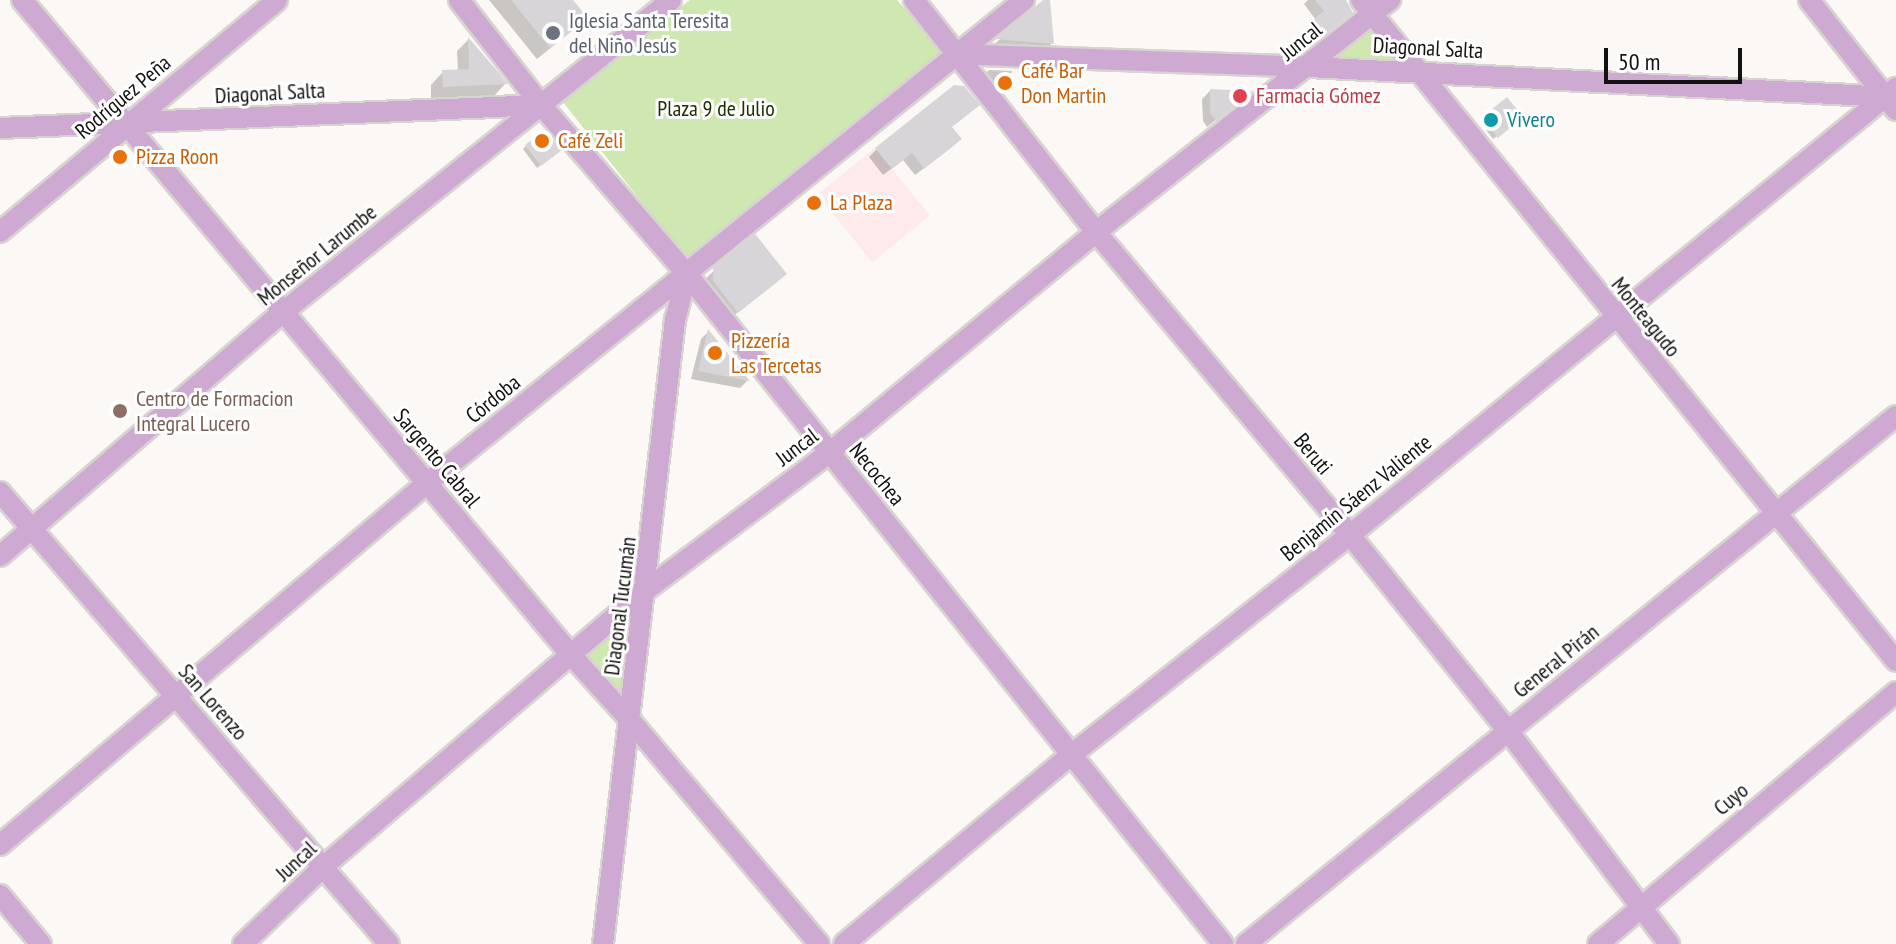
<!DOCTYPE html>
<meta charset="utf-8">
<style>
body{margin:0}
#map{position:relative;width:1896px;height:944px;overflow:hidden;background:#fcf8f5;font-family:"PT Sans Narrow",sans-serif}
div>[style]{position:absolute}
[style*='--x']{left:calc(var(--x)*1px);top:calc(var(--y)*1px);width:calc(var(--w)*1px);rotate:calc(var(--a)*1deg)}
.education>*{inset:0;background:#fee9eb;transform-origin:0 0}
.green>*{inset:0;background:#cfe7b1}
.shadow>*{inset:0;background:#0003}
.building>*{inset:0;background:#d8d5d8;transform-origin:0 0}
.roads{filter:drop-shadow(2px 0 #d7d3d1) drop-shadow(-2px 0 #d7d3d1) drop-shadow(0 2px #d7d3d1) drop-shadow(0 -2px #d7d3d1)}
.minor>*{height:20px;margin:-10px;padding:0 10px;transform-origin:10px;border-radius:10px;background:#cea9d2}
.dots>*{width:22px;height:22px;translate:-50% -50%;box-sizing:border-box;border:4px solid #fff;border-radius:50%}
span{translate:-50% -50%;white-space:nowrap;text-align:center;line-height:1.15;-webkit-text-stroke:6px #fff;paint-order:stroke}
.worship-label{font-size:22px;color:#5b616d}
.left{translate:0 -50%;text-align:left}
.street-label{font-size:22px;color:#131211}
.food-label{font-size:22px;color:#c56008}
.health-label{font-size:22px;color:#be3a42}
.park-label{font-size:22px;color:#203100}
.culture-label{font-size:22px;color:#0d838f}
.education-label{font-size:22px;color:#785e54}
.scale{position:absolute;left:1604px;top:48px;width:138px;height:36px;box-sizing:border-box;border:4px solid #131211;border-top:0;padding-left:10px;font-size:24px;line-height:28px;white-space:nowrap;color:#131211;-webkit-text-stroke:6px #fff;paint-order:stroke}
</style>
<div id="map">
<div class="education">
<i style="left:875px;top:148px;width:87px;height:74px;rotate:51deg"></i>
</div>
<div class="green">
<i style="clip-path:polygon(690px 0,897px 0,945px 55px,688px 261px,563px 102px)"></i>
<i style="clip-path:polygon(1373px 14px,1419px 72px,1309px 67px)"></i>
<i style="clip-path:polygon(646px 590px,630px 720px,571px 655px)"></i>
</div>
<div class="shadow">
<i style="clip-path:polygon(489px 0,571px 0,573px 30px,537px 59px)"></i>
<i style="clip-path:polygon(1047px 0,1052px 43px,1044px 51px,991px 47px)"></i>
<i style="clip-path:polygon(1308px 0,1341px 0,1342px 20px,1317px 40px,1308px 28px,1316px 20px,1304px 4px)"></i>
<i style="clip-path:polygon(468px 40px,505px 84px,494px 96px,431px 98px,431px 85px,443px 72px,458px 72px,457px 51px)"></i>
<i style="clip-path:polygon(989px 70px,1012px 71px,1003px 91px,986px 73px)"></i>
<i style="clip-path:polygon(1210px 91px,1243px 99px,1207px 127px,1203px 121px,1202px 99px)"></i>
<i style="clip-path:polygon(1483px 119px,1518px 121px,1493px 139px,1480px 122px)"></i>
<i style="clip-path:polygon(526px 146px,556px 153px,537px 168px,523px 149px)"></i>
<i style="clip-path:polygon(952px 147px,915px 175px,903px 160px,883px 175px,869px 157px,877px 149px)"></i>
<i style="clip-path:polygon(715px 270px,777px 282px,729px 319px,706px 290px,706px 278px)"></i>
<i style="clip-path:polygon(708px 332px,747px 381px,740px 388px,691px 379px,701px 339px)"></i>
</div>
<div class="building">
<i style="clip-path:polygon(511px 0,573px 0,588px 18px,550px 48px)"></i>
<i style="clip-path:polygon(1043px 0,1050px 0,1054px 44px,996px 39px)"></i>
<i style="clip-path:polygon(1315px 0,1346px 0,1353px 13px,1326px 34px,1314px 19px,1324px 11px)"></i>
<i style="clip-path:polygon(468px 37px,500px 74px,508px 84px,443px 87px,442px 70px,469px 69px)"></i>
<i style="clip-path:polygon(954px 85px,964px 86px,980px 105px,952px 127px,962px 139px,924px 169px,912px 153px,892px 169px,875px 148px)"></i>
<i style="clip-path:polygon(1210px 89px,1253px 91px,1216px 121px,1210px 113px)"></i>
<i style="left:1507px;top:97px;width:26px;height:33px;rotate:51deg"></i>
<i style="clip-path:polygon(537px 136px,551px 137px,562px 150px,541px 166px,525px 145px)"></i>
<i style="clip-path:polygon(755px 234px,787px 274px,738px 313px,713px 281px,713px 268px)"></i>
<i style="clip-path:polygon(708px 329px,750px 381px,698px 371px)"></i>
</div>
<div class="roads">
<div class="minor">
<i style="--x:22;--y:0;--w:855;--a:50.03"></i>
<i style="--x:571;--y:655;--w:88;--a:47.8"></i>
<i style="--x:630;--y:720;--w:293;--a:49.8"></i>
<i style="--x:459;--y:0;--w:133;--a:52"></i>
<i style="--x:541;--y:105;--w:223;--a:49.2"></i>
<i style="--x:687;--y:274;--w:858;--a:51.34"></i>
<i style="--x:914;--y:0;--w:295;--a:51.9"></i>
<i style="--x:1096;--y:232;--w:395;--a:50"></i>
<i style="--x:1350;--y:535;--w:252;--a:51.1"></i>
<i style="--x:1508;--y:731;--w:267;--a:52.9"></i>
<i style="--x:1361;--y:0;--w:850;--a:51.01"></i>
<i style="--x:1809;--y:0;--w:140;--a:51.7"></i>
<i style="--x:956;--y:54;--w:353;--a:2.1"></i>
<i style="--x:1309;--y:67;--w:583;--a:2.95"></i>
<i style="--x:0;--y:128;--w:541;--a:-2.43"></i>
<i style="--x:0;--y:232;--w:361;--a:-39.9"></i>
<i style="--x:0;--y:492;--w:596;--a:49.28"></i>
<i style="--x:0;--y:556;--w:372;--a:-40.8"></i>
<i style="--x:282;--y:313;--w:499;--a:-38.8"></i>
<i style="--x:0;--y:845;--w:560;--a:-40.29"></i>
<i style="--x:427;--y:483;--w:768;--a:-38.97"></i>
<i style="--x:0;--y:895;--w:64;--a:50.1"></i>
<i style="--x:243;--y:944;--w:112;--a:-43.9"></i>
<i style="--x:324;--y:866;--w:424;--a:-40.6"></i>
<i style="--x:646;--y:590;--w:229;--a:-36.8"></i>
<i style="--x:829;--y:453;--w:347;--a:-39.6"></i>
<i style="--x:1096;--y:232;--w:375;--a:-38.3"></i>
<i style="--x:603;--y:944;--w:628;--a:-83.42"></i>
<i style="--x:675;--y:320;--w:48;--a:-75.4"></i>
<i style="--x:844;--y:944;--w:295;--a:-39.8"></i>
<i style="--x:1071;--y:755;--w:355;--a:-38.3"></i>
<i style="--x:1350;--y:535;--w:706;--a:-39.31"></i>
<i style="--x:1246;--y:944;--w:837;--a:-39.09"></i>
<i style="--x:1598;--y:944;--w:390;--a:-40.2"></i>
</div>
</div>
<div class="dots">
<i style="left:553px;top:33px;background:#6b7280"></i>
<i style="left:1005px;top:83px;background:#e8710a"></i>
<i style="left:1240px;top:96px;background:#e0444e"></i>
<i style="left:1491px;top:120px;background:#0f9aa8"></i>
<i style="left:542px;top:141px;background:#e8710a"></i>
<i style="left:120px;top:157px;background:#e8710a"></i>
<i style="left:814px;top:203px;background:#e8710a"></i>
<i style="left:715px;top:353px;background:#e8710a"></i>
<i style="left:120px;top:411px;background:#8d6e63"></i>
</div>
<div class="worship-label">
<span class="left" style="left:569px;top:33px">Iglesia Santa Teresita<br>del Niño Jesús</span>
</div>
<div class="street-label">
<span style="left:1301px;top:41px;rotate:-39deg">Juncal</span>
<span style="left:1428px;top:48px;rotate:3deg">Diagonal Salta</span>
<span style="left:270px;top:93px;rotate:-3deg">Diagonal Salta</span>
<span style="left:123px;top:97px;rotate:-40deg">Rodríguez Peña</span>
<span style="left:317px;top:255px;rotate:-39deg">Monseñor Larumbe</span>
<span style="left:1646px;top:317px;rotate:51deg">Monteagudo</span>
<span style="left:493px;top:399px;rotate:-39deg">Córdoba</span>
<span style="left:797px;top:447px;rotate:-37deg">Juncal</span>
<span style="left:1313px;top:454px;rotate:50deg">Beruti</span>
<span style="left:437px;top:458px;rotate:50deg">Sargento Cabral</span>
<span style="left:877px;top:474px;rotate:51deg">Necochea</span>
<span style="left:1356px;top:498px;rotate:-39deg">Benjamín Sáenz Valiente</span>
<span style="left:620px;top:606px;rotate:-83deg">Diagonal Tucumán</span>
<span style="left:1556px;top:661px;rotate:-39deg">General Pirán</span>
<span style="left:213px;top:702px;rotate:49deg">San Lorenzo</span>
<span style="left:1731px;top:799px;rotate:-40deg">Cuyo</span>
<span style="left:296px;top:861px;rotate:-43deg">Juncal</span>
</div>
<div class="food-label">
<span class="left" style="left:1021px;top:83px">Café Bar<br>Don Martin</span>
<span class="left" style="left:558px;top:141px">Café Zeli</span>
<span class="left" style="left:136px;top:157px">Pizza Roon</span>
<span class="left" style="left:830px;top:203px">La Plaza</span>
<span class="left" style="left:731px;top:353px">Pizzería<br>Las Tercetas</span>
</div>
<div class="health-label">
<span class="left" style="left:1256px;top:96px">Farmacia Gómez</span>
</div>
<div class="park-label">
<span style="left:716px;top:109px">Plaza 9 de Julio</span>
</div>
<div class="culture-label">
<span class="left" style="left:1507px;top:120px">Vivero</span>
</div>
<div class="education-label">
<span class="left" style="left:136px;top:411px">Centro de Formacion<br>Integral Lucero</span>
</div>
<div class="scale">50 m</div>
</div>
